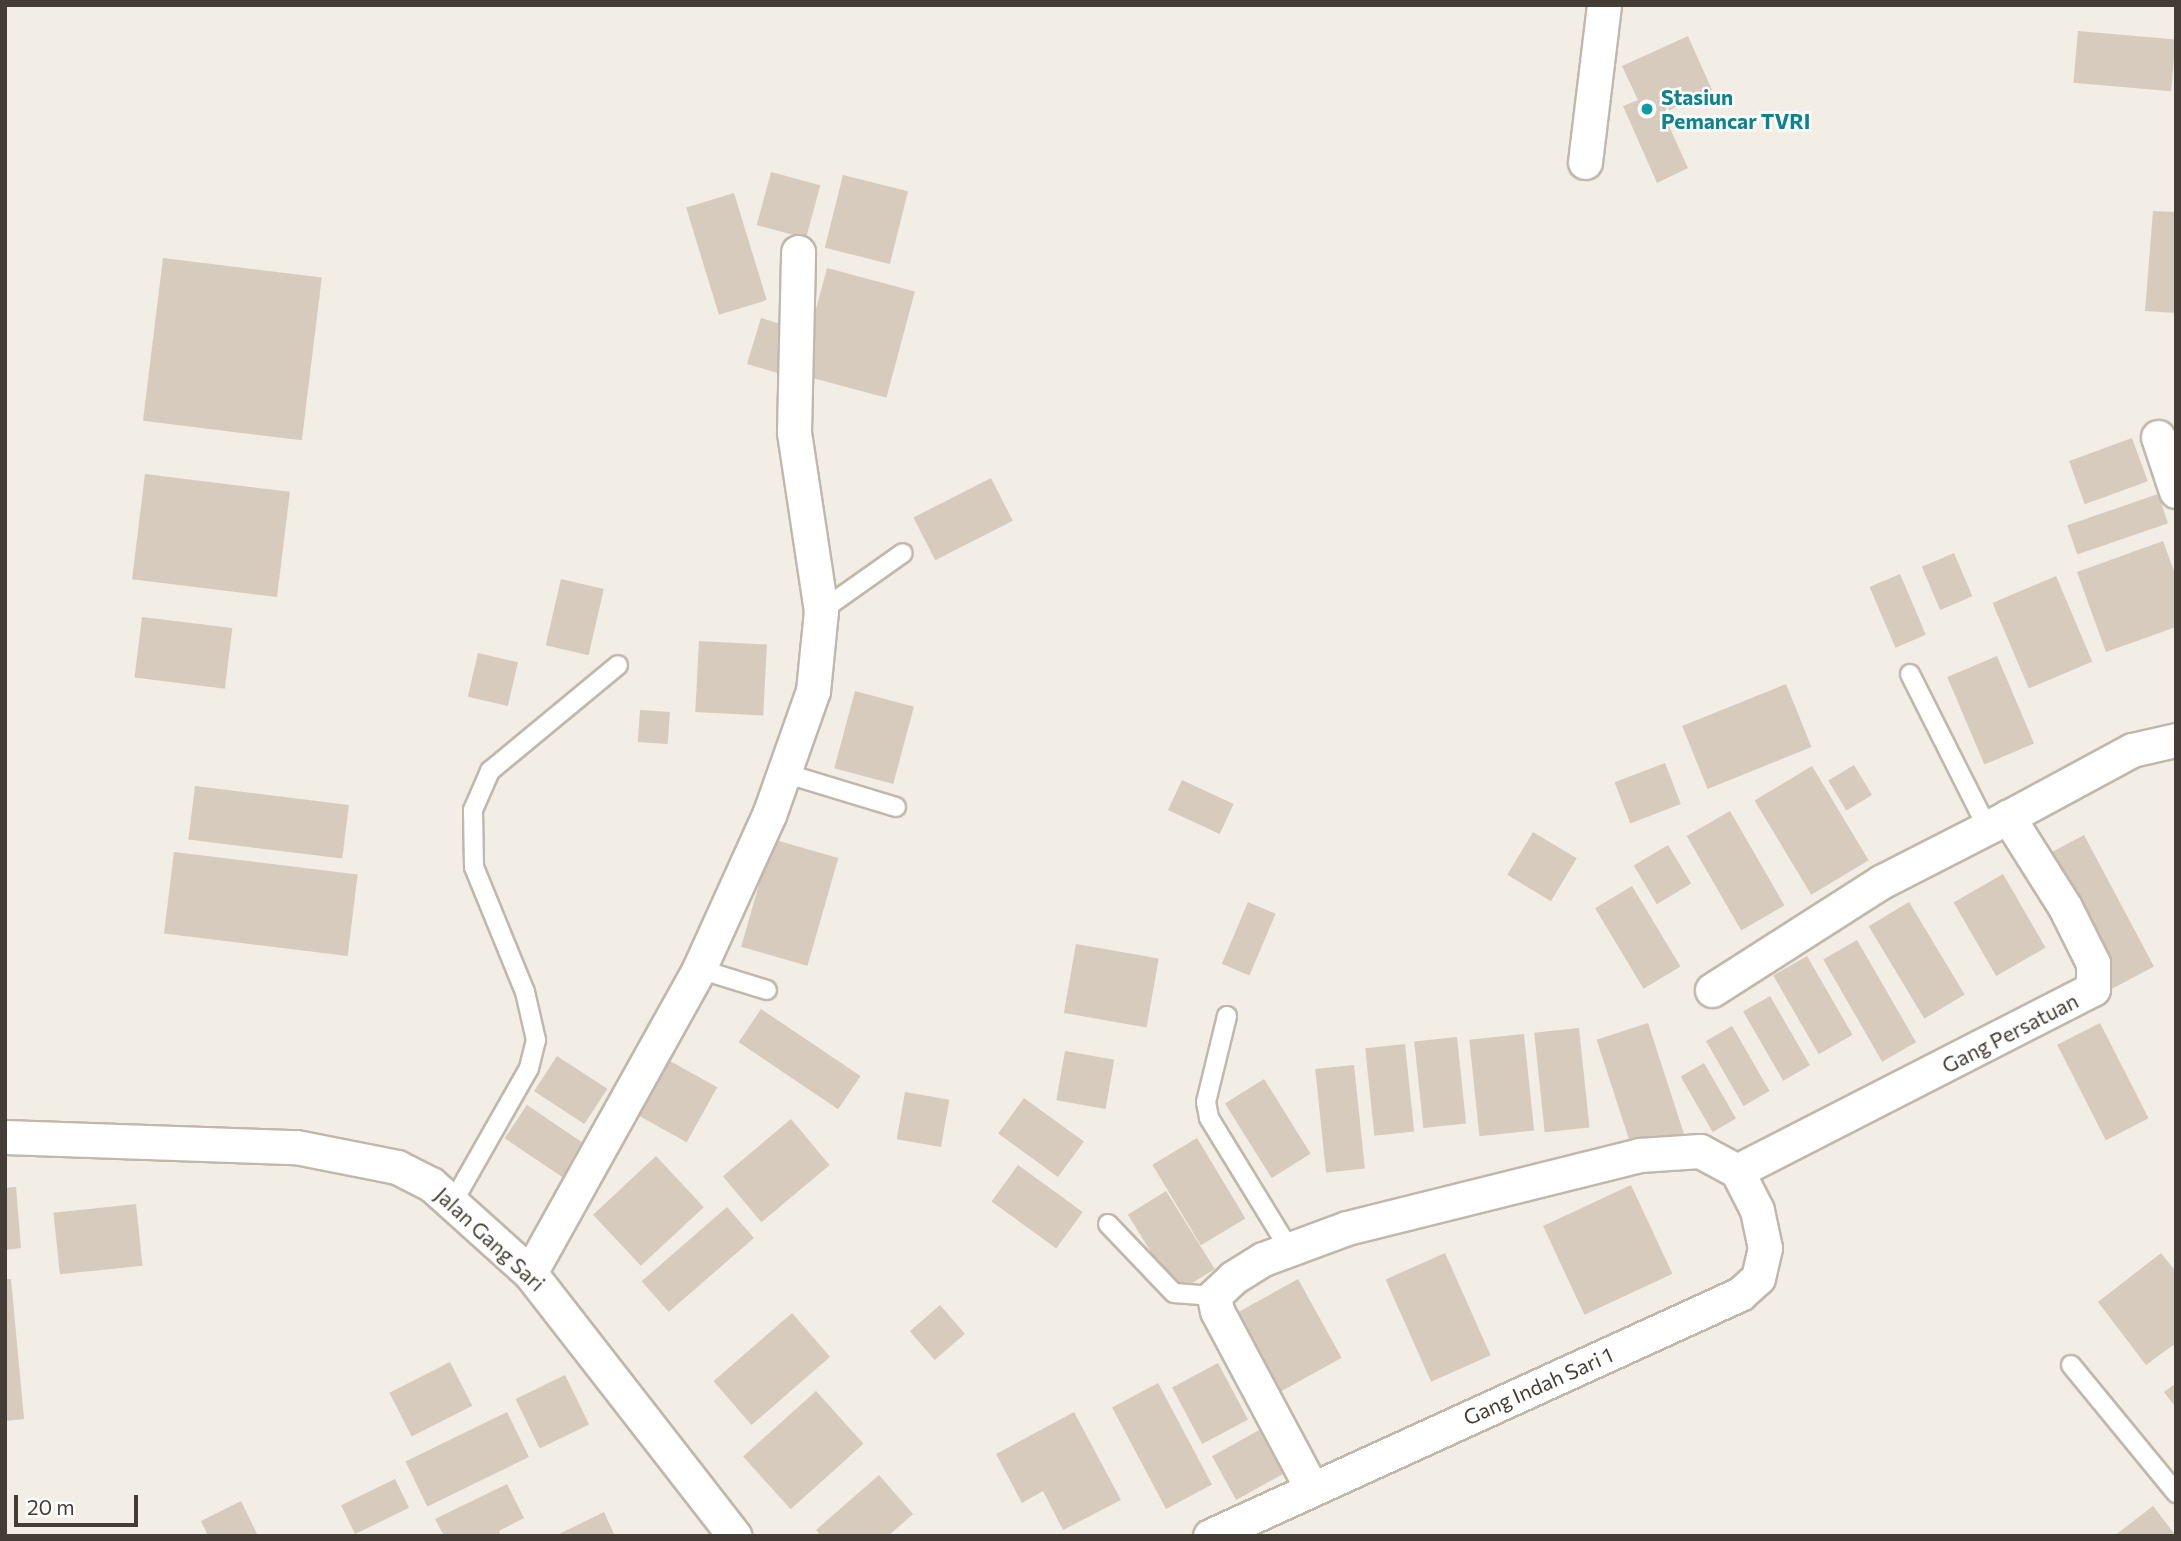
<!DOCTYPE html>
<style>
body{margin:0}
#map{position:relative;width:2181px;height:1541px;overflow:hidden;background:#f2ede5;font-family:Commissioner,sans-serif}
div>[style]{position:absolute}
[style*='--x']{left:calc(var(--x)*1px);top:calc(var(--y)*1px);width:calc(var(--w)*1px);rotate:calc(var(--a)*1deg)}
.building>*{inset:0;background:#d7cbbd;transform-origin:0 0}
.roads{filter:drop-shadow(2px 0 #c0b8ab) drop-shadow(-2px 0 #c0b8ab) drop-shadow(0 2px #c0b8ab) drop-shadow(0 -2px #c0b8ab)}
.lane>*{height:18px;margin:-9px;padding:0 9px;transform-origin:9px;border-radius:9px;background:#fff}
.street>*{height:33px;margin:-16.5px;padding:0 16.5px;transform-origin:16.5px;border-radius:16.5px;background:#fff}
.dots>*{width:19px;height:19px;translate:-50% -50%;box-sizing:border-box;border:4px solid #fff;border-radius:50%}
span{translate:-50% -50%;white-space:nowrap;text-align:center;line-height:1.15;-webkit-text-stroke:5px #fff;paint-order:stroke}
.culture-label{font-size:21px;color:#0d838f;font-weight:700}
.left{translate:0 -50%;text-align:left}
.street-label{font-size:21px;color:#443d35}
.frame{position:absolute;inset:0;border:7px solid #443d35;pointer-events:none}
.scale{position:absolute;left:14px;top:1495px;width:124px;height:32px;box-sizing:border-box;border:4px solid #443d35;border-top:0;padding-left:9px;font-size:21px;line-height:24px;white-space:nowrap;color:#443d35;-webkit-text-stroke:5px #fff;paint-order:stroke}
</style>
<div id="map">
<div class="building">
<i style="left:2078px;top:31px;width:98px;height:52px;rotate:5deg"></i>
<i style="clip-path:polygon(1688px 36px,1712px 90px,1663px 113px,1688px 168px,1657px 183px,1623px 106px,1638px 100px,1622px 66px)"></i>
<i style="left:771px;top:172px;width:51px;height:55px;rotate:15deg"></i>
<i style="left:843px;top:175px;width:67px;height:75px;rotate:14deg"></i>
<i style="left:734px;top:193px;width:112px;height:50px;rotate:73deg"></i>
<i style="clip-path:polygon(2153px 211px,2176px 212px,2176px 313px,2145px 311px)"></i>
<i style="left:163px;top:258px;width:160px;height:164px;rotate:7deg"></i>
<i style="left:827px;top:268px;width:91px;height:110px;rotate:15deg"></i>
<i style="left:761px;top:318px;width:34px;height:48px;rotate:17deg"></i>
<i style="left:2132px;top:438px;width:46px;height:67px;rotate:70deg"></i>
<i style="left:145px;top:474px;width:146px;height:106px;rotate:7deg"></i>
<i style="left:991px;top:478px;width:48px;height:87px;rotate:63deg"></i>
<i style="left:2158px;top:494px;width:31px;height:96px;rotate:71deg"></i>
<i style="clip-path:polygon(2163px 541px,2176px 576px,2176px 627px,2106px 652px,2077px 572px)"></i>
<i style="left:1954px;top:553px;width:47px;height:35px;rotate:67deg"></i>
<i style="left:1900px;top:574px;width:66px;height:33px;rotate:67deg"></i>
<i style="left:2056px;top:576px;width:93px;height:69px;rotate:67deg"></i>
<i style="left:561px;top:579px;width:44px;height:68px;rotate:13deg"></i>
<i style="left:142px;top:617px;width:91px;height:61px;rotate:7deg"></i>
<i style="left:699px;top:641px;width:68px;height:71px;rotate:3deg"></i>
<i style="left:478px;top:653px;width:41px;height:45px;rotate:13deg"></i>
<i style="left:1997px;top:656px;width:95px;height:54px;rotate:67deg"></i>
<i style="left:1786px;top:684px;width:68px;height:112px;rotate:68deg"></i>
<i style="left:855px;top:691px;width:61px;height:80px;rotate:15deg"></i>
<i style="left:640px;top:710px;width:30px;height:32px;rotate:4deg"></i>
<i style="left:1665px;top:763px;width:44px;height:54px;rotate:69deg"></i>
<i style="left:1854px;top:765px;width:35px;height:30px;rotate:59deg"></i>
<i style="left:1812px;top:766px;width:110px;height:67px;rotate:59deg"></i>
<i style="left:1182px;top:780px;width:57px;height:33px;rotate:25deg"></i>
<i style="left:195px;top:786px;width:155px;height:54px;rotate:7deg"></i>
<i style="left:1730px;top:811px;width:109px;height:50px;rotate:60deg"></i>
<i style="left:1533px;top:832px;width:51px;height:50px;rotate:31deg"></i>
<i style="left:2084px;top:835px;width:149px;height:48px;rotate:62deg"></i>
<i style="left:772px;top:839px;width:69px;height:112px;rotate:16deg"></i>
<i style="left:1668px;top:845px;width:45px;height:40px;rotate:59deg"></i>
<i style="left:174px;top:852px;width:185px;height:82px;rotate:7deg"></i>
<i style="left:2003px;top:874px;width:85px;height:57px;rotate:60deg"></i>
<i style="left:1632px;top:886px;width:94px;height:43px;rotate:59deg"></i>
<i style="left:1248px;top:902px;width:30px;height:67px;rotate:23deg"></i>
<i style="left:1909px;top:902px;width:108px;height:47px;rotate:59deg"></i>
<i style="left:1857px;top:940px;width:118px;height:39px;rotate:60deg"></i>
<i style="left:1076px;top:944px;width:84px;height:70px;rotate:10deg"></i>
<i style="left:1807px;top:956px;width:91px;height:39px;rotate:60deg"></i>
<i style="left:1770px;top:996px;width:80px;height:31px;rotate:60deg"></i>
<i style="left:761px;top:1009px;width:120px;height:40px;rotate:34deg"></i>
<i style="left:1648px;top:1023px;width:120px;height:54px;rotate:72deg"></i>
<i style="left:2100px;top:1023px;width:107px;height:48px;rotate:63deg"></i>
<i style="left:1732px;top:1026px;width:75px;height:30px;rotate:60deg"></i>
<i style="left:1579px;top:1028px;width:100px;height:45px;rotate:84deg"></i>
<i style="left:1524px;top:1034px;width:97px;height:55px;rotate:84deg"></i>
<i style="left:1457px;top:1037px;width:87px;height:43px;rotate:84deg"></i>
<i style="left:1405px;top:1044px;width:88px;height:40px;rotate:84deg"></i>
<i style="left:1065px;top:1051px;width:50px;height:50px;rotate:10deg"></i>
<i style="left:557px;top:1056px;width:60px;height:42px;rotate:33deg"></i>
<i style="left:670px;top:1061px;width:54px;height:63px;rotate:29deg"></i>
<i style="left:1704px;top:1063px;width:64px;height:27px;rotate:60deg"></i>
<i style="left:1354px;top:1065px;width:104px;height:39px;rotate:84deg"></i>
<i style="left:1264px;top:1079px;width:88px;height:46px;rotate:58deg"></i>
<i style="left:905px;top:1092px;width:45px;height:48px;rotate:10deg"></i>
<i style="left:1024px;top:1098px;width:74px;height:44px;rotate:36deg"></i>
<i style="left:527px;top:1105px;width:70px;height:40px;rotate:34deg"></i>
<i style="left:791px;top:1119px;width:60px;height:89px;rotate:50deg"></i>
<i style="left:1197px;top:1138px;width:94px;height:52px;rotate:59deg"></i>
<i style="left:656px;top:1156px;width:70px;height:86px;rotate:47deg"></i>
<i style="left:1018px;top:1165px;width:80px;height:45px;rotate:36deg"></i>
<i style="left:1631px;top:1185px;width:98px;height:97px;rotate:65deg"></i>
<i style="clip-path:polygon(16px 1187px,21px 1248px,5px 1250px,5px 1188px)"></i>
<i style="left:1166px;top:1191px;width:92px;height:45px;rotate:58deg"></i>
<i style="left:136px;top:1204px;width:62px;height:83px;rotate:84deg"></i>
<i style="left:727px;top:1207px;width:41px;height:113px;rotate:49deg"></i>
<i style="left:1445px;top:1253px;width:112px;height:65px;rotate:66deg"></i>
<i style="clip-path:polygon(2161px 1253px,2176px 1272px,2176px 1343px,2146px 1365px,2098px 1302px)"></i>
<i style="clip-path:polygon(5px 1279px,11px 1279px,24px 1419px,5px 1421px)"></i>
<i style="left:1298px;top:1279px;width:90px;height:85px;rotate:61deg"></i>
<i style="left:940px;top:1305px;width:38px;height:40px;rotate:49deg"></i>
<i style="left:792px;top:1313px;width:58px;height:104px;rotate:49deg"></i>
<i style="left:450px;top:1362px;width:49px;height:68px;rotate:63deg"></i>
<i style="left:1218px;top:1363px;width:64px;height:52px;rotate:62deg"></i>
<i style="left:565px;top:1375px;width:55px;height:55px;rotate:64deg"></i>
<i style="left:1158px;top:1383px;width:115px;height:52px;rotate:62deg"></i>
<i style="clip-path:polygon(2176px 1383px,2176px 1408px,2164px 1392px)"></i>
<i style="left:816px;top:1391px;width:71px;height:98px;rotate:48deg"></i>
<i style="left:507px;top:1412px;width:50px;height:113px;rotate:64deg"></i>
<i style="clip-path:polygon(1074px 1412px,1121px 1500px,1063px 1530px,1043px 1491px,1022px 1503px,996px 1454px)"></i>
<i style="left:1261px;top:1429px;width:50px;height:56px;rotate:61deg"></i>
<i style="clip-path:polygon(879px 1475px,913px 1514px,888px 1536px,821px 1536px,816px 1530px)"></i>
<i style="left:395px;top:1479px;width:32px;height:60px;rotate:64deg"></i>
<i style="clip-path:polygon(507px 1484px,524px 1518px,499px 1531px,501px 1536px,444px 1536px,435px 1519px)"></i>
<i style="clip-path:polygon(241px 1501px,258px 1536px,208px 1536px,201px 1521px)"></i>
<i style="clip-path:polygon(2153px 1506px,2176px 1536px,2114px 1536px)"></i>
<i style="clip-path:polygon(604px 1512px,615px 1536px,555px 1536px)"></i>
</div>
<div class="roads">
<div class="lane">
<i style="--x:821;--y:611;--w:100;--a:-35.3"></i>
<i style="--x:1910;--y:674;--w:171;--a:63.3"></i>
<i style="--x:784;--y:773;--w:117;--a:16.9"></i>
<i style="--x:699;--y:969;--w:71;--a:17.2"></i>
<i style="--x:1227;--y:1016;--w:89;--a:103.7"></i>
<i style="--x:1206;--y:1102;--w:16;--a:79"></i>
<i style="--x:1209;--y:1118;--w:155;--a:58.5"></i>
<i style="--x:453;--y:1202;--w:154;--a:-60.4"></i>
<i style="--x:529;--y:1068;--w:29;--a:-76"></i>
<i style="--x:536;--y:1040;--w:49;--a:-102.9"></i>
<i style="--x:525;--y:992;--w:135;--a:-112.2"></i>
<i style="--x:474;--y:867;--w:57;--a:-91"></i>
<i style="--x:473;--y:810;--w:43;--a:-66.4"></i>
<i style="--x:490;--y:771;--w:166;--a:-39.6"></i>
<i style="--x:1108;--y:1224;--w:95;--a:46.3"></i>
<i style="--x:1174;--y:1293;--w:40;--a:4.3"></i>
<i style="--x:2071;--y:1365;--w:166;--a:50.6"></i>
</div>
<div class="street">
<i style="--x:1585;--y:162;--w:158;--a:-83.1"></i>
<i style="--x:2158;--y:437;--w:57;--a:71.6"></i>
<i style="--x:1712;--y:990;--w:201;--a:-32.6"></i>
<i style="--x:1881;--y:882;--w:143;--a:-27.1"></i>
<i style="--x:5;--y:1137;--w:291;--a:2"></i>
<i style="--x:296;--y:1147;--w:103;--a:11.2"></i>
<i style="--x:397;--y:1167;--w:38;--a:27"></i>
<i style="--x:431;--y:1184;--w:133;--a:42"></i>
<i style="--x:530;--y:1273;--w:333;--a:52.1"></i>
<i style="--x:1737;--y:1171;--w:400;--a:-27.1"></i>
<i style="--x:2093;--y:989;--w:26;--a:-90"></i>
<i style="--x:2093;--y:963;--w:63;--a:-116.6"></i>
<i style="--x:2065;--y:907;--w:107;--a:-122.3"></i>
<i style="--x:2008;--y:817;--w:141;--a:-28.4"></i>
<i style="--x:2132;--y:750;--w:45;--a:-12.8"></i>
<i style="--x:530;--y:1273;--w:348;--a:-60.9"></i>
<i style="--x:699;--y:969;--w:169;--a:-65.6"></i>
<i style="--x:769;--y:815;--w:132;--a:-70.5"></i>
<i style="--x:813;--y:691;--w:80;--a:-84.3"></i>
<i style="--x:821;--y:611;--w:181;--a:-98.6"></i>
<i style="--x:794;--y:432;--w:180;--a:-88.7"></i>
<i style="--x:1210;--y:1536;--w:583;--a:-24.54"></i>
<i style="--x:1740;--y:1294;--w:24;--a:-42"></i>
<i style="--x:1758;--y:1278;--w:31;--a:-77"></i>
<i style="--x:1765;--y:1248;--w:39;--a:-102"></i>
<i style="--x:1757;--y:1210;--w:44;--a:-117.1"></i>
<i style="--x:1737;--y:1171;--w:42;--a:-151.6"></i>
<i style="--x:1700;--y:1151;--w:60;--a:176.2"></i>
<i style="--x:1640;--y:1155;--w:302;--a:166"></i>
<i style="--x:1347;--y:1228;--w:90;--a:159.7"></i>
<i style="--x:1263;--y:1259;--w:36;--a:148"></i>
<i style="--x:1233;--y:1278;--w:26;--a:137"></i>
<i style="--x:1214;--y:1296;--w:15;--a:79"></i>
<i style="--x:1217;--y:1311;--w:202;--a:61.9"></i>
</div>
</div>
<div class="dots">
<i style="left:1647px;top:109px;background:#0f9aa8"></i>
</div>
<div class="culture-label">
<span class="left" style="left:1661px;top:109px">Stasiun<br>Pemancar TVRI</span>
</div>
<div class="street-label">
<span style="left:2010px;top:1033px;rotate:-27deg">Gang Persatuan</span>
<span style="left:490px;top:1239px;rotate:43deg">Jalan Gang Sari</span>
<span style="left:1538px;top:1386px;rotate:-24deg">Gang Indah Sari 1</span>
</div>
<div class="frame"></div>
<div class="scale">20 m</div>
</div>
